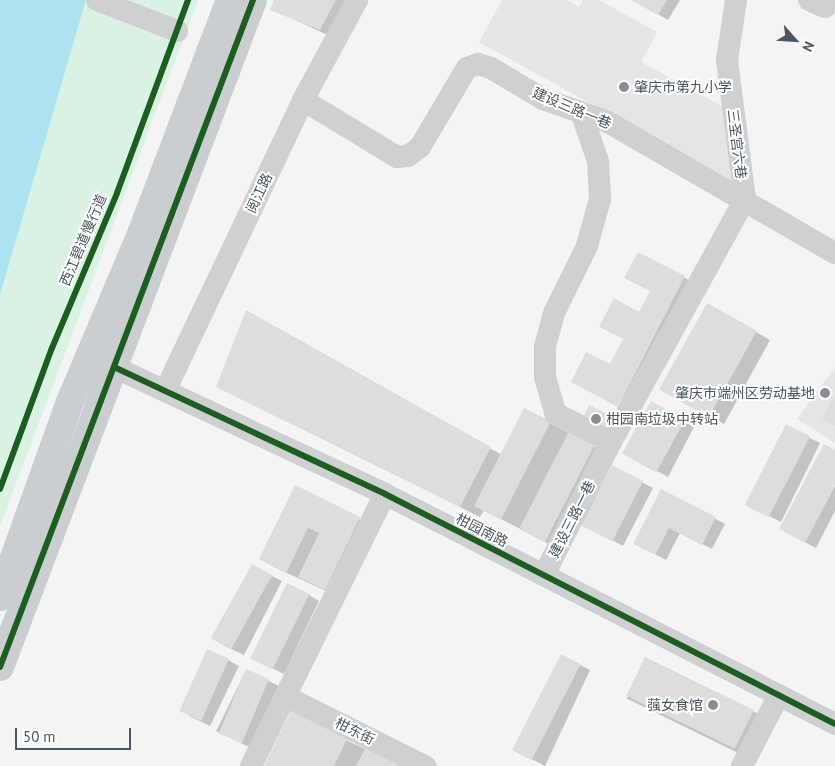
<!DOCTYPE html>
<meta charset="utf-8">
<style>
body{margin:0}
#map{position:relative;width:835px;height:766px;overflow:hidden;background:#f4f4f4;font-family:"PT Sans","Noto Sans SC",sans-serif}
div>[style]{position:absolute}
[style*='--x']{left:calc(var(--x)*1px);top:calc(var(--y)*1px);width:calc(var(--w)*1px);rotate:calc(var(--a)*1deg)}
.education>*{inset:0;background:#e6e5e6}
.green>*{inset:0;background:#d9f2e3}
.water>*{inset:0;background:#aee2f0}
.shadow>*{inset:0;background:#0003;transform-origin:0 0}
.building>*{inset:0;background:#ddddde;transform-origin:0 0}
.minor>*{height:22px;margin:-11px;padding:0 11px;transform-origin:11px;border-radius:11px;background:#ced0d2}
.major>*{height:28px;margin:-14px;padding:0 14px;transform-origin:14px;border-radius:14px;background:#caced1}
.cycleway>*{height:6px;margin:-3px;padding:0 3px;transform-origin:3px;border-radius:3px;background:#1b5e20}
.dots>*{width:14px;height:14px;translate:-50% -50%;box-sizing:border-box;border:2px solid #fff;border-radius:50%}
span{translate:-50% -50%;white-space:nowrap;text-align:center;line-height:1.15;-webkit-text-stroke:4px #fff;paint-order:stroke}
.poi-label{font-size:14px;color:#4a5661}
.left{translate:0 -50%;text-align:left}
.right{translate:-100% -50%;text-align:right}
.street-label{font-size:14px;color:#4a5661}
.north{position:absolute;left:770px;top:15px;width:50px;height:50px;-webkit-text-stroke:4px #fff;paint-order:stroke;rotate:116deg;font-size:14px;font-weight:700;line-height:20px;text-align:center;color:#4a5661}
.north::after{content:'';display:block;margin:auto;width:18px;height:22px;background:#4a5661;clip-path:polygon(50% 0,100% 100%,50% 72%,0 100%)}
.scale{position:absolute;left:15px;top:728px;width:116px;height:22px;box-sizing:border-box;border:2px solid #4a5661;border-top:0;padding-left:6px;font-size:15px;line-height:18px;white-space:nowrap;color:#4a5661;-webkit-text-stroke:4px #fff;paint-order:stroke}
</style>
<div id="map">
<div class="education">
<i style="clip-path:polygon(502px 0,566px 0,579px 7px,583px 0,599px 0,657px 32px,641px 62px,733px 112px,743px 188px,479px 42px)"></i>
<i style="clip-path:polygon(835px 367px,835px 443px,797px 419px)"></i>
</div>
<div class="green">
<i style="clip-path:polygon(86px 0,198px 0,0 526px,0 295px)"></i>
</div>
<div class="water">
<i style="clip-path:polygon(0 0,86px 0,0 295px)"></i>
</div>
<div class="shadow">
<i style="clip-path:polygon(276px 0,362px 0,340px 41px,272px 9px)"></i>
<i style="clip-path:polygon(634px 0,680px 0,668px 20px)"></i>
<i style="clip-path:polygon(638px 253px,698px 285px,632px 413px,611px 366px,651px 291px)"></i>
<i style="clip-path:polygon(708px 305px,770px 340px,724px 424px,675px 397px)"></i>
<i style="clip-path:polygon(247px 312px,502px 455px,550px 423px,614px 457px,584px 517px,613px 467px,653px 488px,623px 546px,581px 523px,566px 553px,484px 510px,480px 517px,218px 386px)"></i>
<i style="clip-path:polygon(684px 421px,694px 427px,668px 477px,635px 459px)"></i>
<i style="clip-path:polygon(786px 426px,820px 443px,781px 522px,757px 510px)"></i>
<i style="clip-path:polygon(835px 451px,835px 511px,816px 548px,791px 535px)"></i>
<i style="clip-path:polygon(295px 487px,373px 526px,339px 597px,274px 567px)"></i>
<i style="clip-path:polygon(662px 490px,725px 524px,712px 549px,680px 533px,666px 560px,645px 549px)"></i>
<i style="clip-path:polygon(272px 576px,282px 581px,244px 655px,225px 646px)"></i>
<i style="clip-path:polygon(309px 595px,319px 601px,284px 674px,263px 664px)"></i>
<i style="left:646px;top:659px;width:135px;height:44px;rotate:26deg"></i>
<i style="clip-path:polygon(228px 660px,239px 666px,210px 726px,189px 716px)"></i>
<i style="clip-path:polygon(580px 665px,590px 670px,545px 766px,516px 751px)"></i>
<i style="left:246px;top:670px;width:37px;height:68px;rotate:26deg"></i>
<i style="clip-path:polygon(346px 740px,401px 766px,265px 766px)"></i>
</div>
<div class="building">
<i style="clip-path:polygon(274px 0,336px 0,320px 30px,270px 10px)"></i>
<i style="clip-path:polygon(631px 0,667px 0,658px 15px)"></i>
<i style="clip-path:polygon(638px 252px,685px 276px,618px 407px,571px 382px,586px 352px,610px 364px,623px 339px,599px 327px,614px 298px,639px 312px,650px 291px,624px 278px)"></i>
<i style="left:707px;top:303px;width:57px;height:99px;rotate:29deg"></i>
<i style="clip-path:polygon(246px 310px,491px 447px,460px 507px,216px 387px)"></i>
<i style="clip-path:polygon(835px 394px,835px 426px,822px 419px)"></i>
<i style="left:651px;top:401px;width:39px;height:60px;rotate:29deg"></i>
<i style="left:589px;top:405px;width:25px;height:19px;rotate:26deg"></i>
<i style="left:524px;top:408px;width:30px;height:110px;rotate:27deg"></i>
<i style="left:786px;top:424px;width:27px;height:91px;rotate:27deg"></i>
<i style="left:569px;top:431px;width:29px;height:110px;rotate:27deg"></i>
<i style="clip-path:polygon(824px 444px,835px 450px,835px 486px,805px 543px,779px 529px)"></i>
<i style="left:612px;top:465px;width:35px;height:68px;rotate:27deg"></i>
<i style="clip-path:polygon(295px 485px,360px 517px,325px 590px,298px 577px,319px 533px,308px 528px,286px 573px,259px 559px)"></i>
<i style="clip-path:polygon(661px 489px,716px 517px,702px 545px,669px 528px,655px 555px,633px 544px)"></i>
<i style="left:252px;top:564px;width:23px;height:85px;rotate:29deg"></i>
<i style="left:287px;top:583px;width:25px;height:84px;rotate:26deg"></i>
<i style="left:207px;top:649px;width:24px;height:68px;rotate:24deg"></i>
<i style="left:561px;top:654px;width:22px;height:108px;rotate:27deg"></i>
<i style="left:645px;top:657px;width:121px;height:43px;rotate:26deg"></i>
<i style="left:246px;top:669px;width:25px;height:70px;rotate:23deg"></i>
<i style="clip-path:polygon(291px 711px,347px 739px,334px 766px,264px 766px)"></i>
<i style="clip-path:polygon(366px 747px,404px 766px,356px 766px)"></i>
</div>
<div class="minor">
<i style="--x:97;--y:0;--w:86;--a:21.2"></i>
<i style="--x:809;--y:0;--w:17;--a:24"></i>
<i style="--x:825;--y:7;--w:9;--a:-49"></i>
<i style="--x:303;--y:100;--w:110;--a:31.2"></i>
<i style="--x:397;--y:157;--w:11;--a:-5"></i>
<i style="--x:408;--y:156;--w:15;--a:-37"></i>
<i style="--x:420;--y:147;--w:92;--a:-59.3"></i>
<i style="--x:467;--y:68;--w:12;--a:-20"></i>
<i style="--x:478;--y:64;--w:14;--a:17"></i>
<i style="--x:491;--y:68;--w:61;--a:30.8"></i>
<i style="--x:543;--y:99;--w:67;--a:19.2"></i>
<i style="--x:606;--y:121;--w:264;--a:30"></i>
<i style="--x:581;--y:112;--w:52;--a:70.9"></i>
<i style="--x:598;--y:161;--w:38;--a:87"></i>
<i style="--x:600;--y:199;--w:49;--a:105.5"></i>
<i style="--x:587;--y:246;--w:75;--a:116.2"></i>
<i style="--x:554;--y:313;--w:35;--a:105"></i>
<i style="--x:545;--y:347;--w:30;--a:90"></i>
<i style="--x:545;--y:377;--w:37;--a:74"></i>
<i style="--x:555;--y:413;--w:63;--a:27.4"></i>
<i style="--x:114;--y:367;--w:299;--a:25.1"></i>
<i style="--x:385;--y:494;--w:505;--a:27.07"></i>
<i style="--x:166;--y:389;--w:320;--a:-64.6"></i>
<i style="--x:303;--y:100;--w:114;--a:-61.6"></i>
<i style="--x:544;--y:575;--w:149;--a:-63.3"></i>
<i style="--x:611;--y:442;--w:277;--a:-61.1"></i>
<i style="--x:745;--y:199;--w:140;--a:-97.4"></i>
<i style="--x:727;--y:60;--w:61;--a:-81.5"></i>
<i style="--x:285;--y:696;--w:157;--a:26.6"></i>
<i style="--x:251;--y:766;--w:303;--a:-63.8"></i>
<i style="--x:742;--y:766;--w:80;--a:-62.5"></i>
</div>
<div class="major">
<i style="--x:0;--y:597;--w:207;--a:-70.3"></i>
<i style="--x:70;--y:402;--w:182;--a:-67.1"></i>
<i style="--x:141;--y:234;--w:250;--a:-69.2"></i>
<i style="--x:0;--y:667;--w:713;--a:-69.23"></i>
</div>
<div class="cycleway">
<i style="--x:114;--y:367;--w:299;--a:25.1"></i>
<i style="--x:385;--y:494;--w:505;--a:27.07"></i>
<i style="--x:0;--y:489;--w:150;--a:-69.8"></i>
<i style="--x:52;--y:348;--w:168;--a:-67.2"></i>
<i style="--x:117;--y:193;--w:206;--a:-69.8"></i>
<i style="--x:0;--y:667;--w:713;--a:-69.23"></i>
</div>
<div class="dots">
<i style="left:624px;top:87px;background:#868d94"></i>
<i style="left:825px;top:393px;background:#868d94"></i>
<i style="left:596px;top:419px;background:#868d94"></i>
<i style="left:713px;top:705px;background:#868d94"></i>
</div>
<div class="poi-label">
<span class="left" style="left:634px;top:87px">肇庆市第九小学</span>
<span class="right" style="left:815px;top:393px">肇庆市端州区劳动基地</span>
<span class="left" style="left:606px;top:419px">柑园南垃圾中转站</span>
<span class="right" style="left:703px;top:705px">蔃女食馆</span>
</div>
<div class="street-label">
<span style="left:572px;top:108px;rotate:23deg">建设三路一巷</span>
<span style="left:737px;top:144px;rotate:83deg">三圣宫六巷</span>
<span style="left:259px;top:193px;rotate:-65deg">阅江路</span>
<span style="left:83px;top:240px;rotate:-67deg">西江碧道慢行道</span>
<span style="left:572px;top:519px;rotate:-63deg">建设三路一巷</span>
<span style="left:482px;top:530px;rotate:27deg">柑园南路</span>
<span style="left:355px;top:731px;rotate:27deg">柑东街</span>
</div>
<div class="north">N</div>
<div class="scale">50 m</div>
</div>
